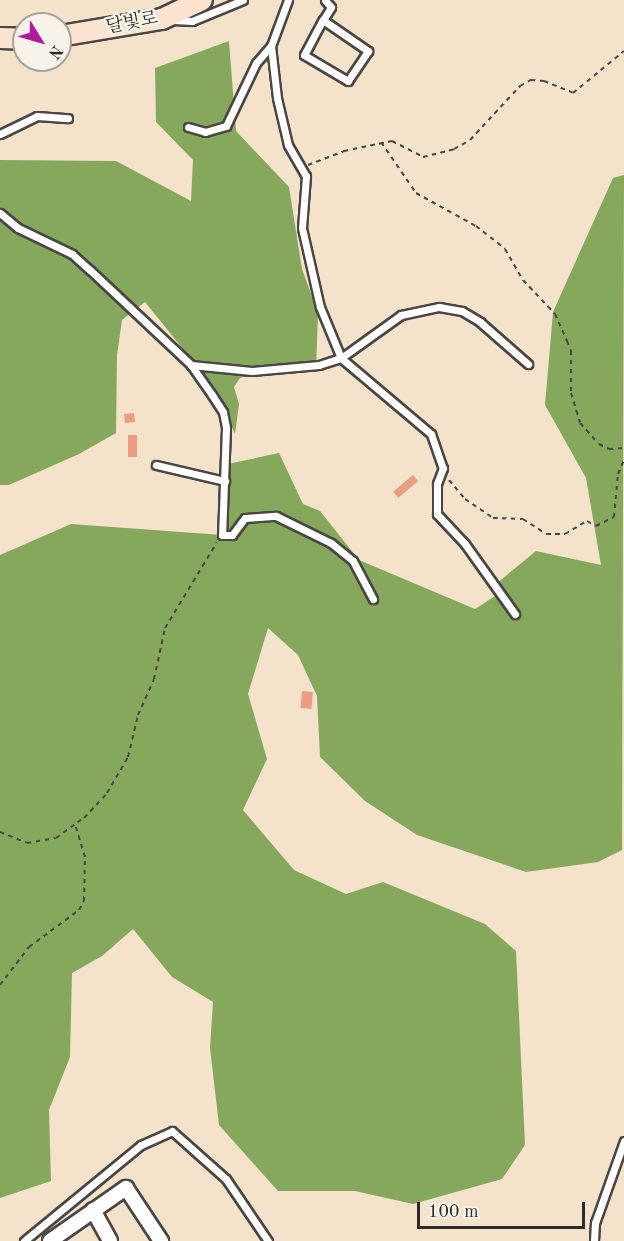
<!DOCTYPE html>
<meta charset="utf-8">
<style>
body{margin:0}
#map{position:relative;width:624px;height:1241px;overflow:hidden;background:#f4e2cb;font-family:"Old Standard TT","Noto Serif KR",serif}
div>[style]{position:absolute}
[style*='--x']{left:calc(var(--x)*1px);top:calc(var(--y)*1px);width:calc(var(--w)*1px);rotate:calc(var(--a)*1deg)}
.forest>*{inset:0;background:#86a85c}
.building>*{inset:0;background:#eb9d82;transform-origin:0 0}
.path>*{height:2px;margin-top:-1px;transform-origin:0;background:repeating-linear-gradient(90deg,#494643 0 4.5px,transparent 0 9px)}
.roads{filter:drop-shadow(2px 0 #494643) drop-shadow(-2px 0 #494643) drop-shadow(0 2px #494643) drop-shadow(0 -2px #494643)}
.service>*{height:7px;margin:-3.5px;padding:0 3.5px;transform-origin:3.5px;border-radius:3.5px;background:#fff}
.minor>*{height:14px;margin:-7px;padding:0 7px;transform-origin:7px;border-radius:7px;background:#fff}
.secondary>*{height:20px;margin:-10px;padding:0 10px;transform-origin:10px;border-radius:10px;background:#fde4d1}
span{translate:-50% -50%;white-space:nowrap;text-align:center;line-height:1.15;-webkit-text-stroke:4.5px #f7f3e8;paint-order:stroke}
.street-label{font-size:18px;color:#2b2b2b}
.north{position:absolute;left:12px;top:12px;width:60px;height:60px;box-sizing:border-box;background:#f7f3e8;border:2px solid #a5a39c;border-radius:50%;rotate:127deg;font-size:16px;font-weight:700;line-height:24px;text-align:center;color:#2b2b2b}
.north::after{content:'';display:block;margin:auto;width:21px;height:27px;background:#b5179e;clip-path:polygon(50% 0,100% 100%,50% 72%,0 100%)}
.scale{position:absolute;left:417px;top:1202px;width:168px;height:27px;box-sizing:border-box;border:3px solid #2b2b2b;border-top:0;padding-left:8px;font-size:18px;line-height:21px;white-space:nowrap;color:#2b2b2b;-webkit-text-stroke:4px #f7f3e8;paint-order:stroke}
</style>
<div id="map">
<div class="forest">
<i style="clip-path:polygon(229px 41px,236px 131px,289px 187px,302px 269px,318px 313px,316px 372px,297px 367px,263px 370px,240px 378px,234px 387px,239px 404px,235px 434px,212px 385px,145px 302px,122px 320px,117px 355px,116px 433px,79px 454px,9px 485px,0 485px,0 160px,116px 161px,191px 201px,193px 160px,156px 122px,155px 68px)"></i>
<i style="clip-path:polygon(624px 175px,622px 850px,598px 862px,526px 872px,417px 835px,365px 801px,320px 757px,317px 696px,298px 655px,268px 628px,248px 694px,267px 759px,243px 810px,294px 870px,346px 894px,383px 882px,485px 924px,516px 951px,525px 1145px,502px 1179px,413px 1204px,355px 1191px,278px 1191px,219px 1125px,210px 1048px,213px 1002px,172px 977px,133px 929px,102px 956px,72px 973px,70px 1057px,49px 1110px,51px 1181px,0 1198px,0 555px,71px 524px,222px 535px,223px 465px,279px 453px,303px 504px,320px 511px,359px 560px,475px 609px,495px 596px,496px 584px,536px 551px,601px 565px,586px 478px,545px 405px,553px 312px,613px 178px)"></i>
</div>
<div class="building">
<i style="left:134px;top:413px;width:9px;height:10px;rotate:84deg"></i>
<i style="left:128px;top:435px;width:9px;height:22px"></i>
<i style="left:413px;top:475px;width:8px;height:26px;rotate:50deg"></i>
<i style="left:302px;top:691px;width:11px;height:17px;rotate:5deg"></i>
</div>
<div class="path">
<i style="--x:381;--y:142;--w:62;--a:55.5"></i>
<i style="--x:416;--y:193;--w:68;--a:28.8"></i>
<i style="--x:476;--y:226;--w:37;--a:38"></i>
<i style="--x:505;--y:249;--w:36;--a:60"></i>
<i style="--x:523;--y:280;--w:47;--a:46.7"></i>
<i style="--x:555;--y:314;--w:30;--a:66"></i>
<i style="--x:567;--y:341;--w:11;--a:68"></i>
<i style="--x:571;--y:351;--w:42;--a:90"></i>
<i style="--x:571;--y:393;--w:31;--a:73"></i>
<i style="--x:580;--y:423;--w:28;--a:48"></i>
<i style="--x:599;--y:444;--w:11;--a:27"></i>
<i style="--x:609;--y:449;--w:15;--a:-4"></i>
<i style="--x:308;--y:165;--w:39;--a:-21"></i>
<i style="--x:344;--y:151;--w:49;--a:-11.8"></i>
<i style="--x:392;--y:141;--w:35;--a:27"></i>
<i style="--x:423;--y:157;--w:32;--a:-14"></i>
<i style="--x:454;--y:149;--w:18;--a:-29"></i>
<i style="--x:470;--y:140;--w:74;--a:-47.2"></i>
<i style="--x:520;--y:86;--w:13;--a:-29"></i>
<i style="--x:531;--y:80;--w:13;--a:4"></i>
<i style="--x:544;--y:81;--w:31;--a:22"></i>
<i style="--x:573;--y:93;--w:66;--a:-39.5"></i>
<i style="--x:449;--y:480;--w:25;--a:50"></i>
<i style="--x:465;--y:499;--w:34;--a:34"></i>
<i style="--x:493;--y:518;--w:30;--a:2"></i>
<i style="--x:523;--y:519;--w:27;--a:33"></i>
<i style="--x:546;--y:534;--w:19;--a:0"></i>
<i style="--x:565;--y:534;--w:26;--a:-31"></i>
<i style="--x:587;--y:521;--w:10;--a:29"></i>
<i style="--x:596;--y:526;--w:20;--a:-27"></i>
<i style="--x:614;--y:517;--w:43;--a:-84.7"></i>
<i style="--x:618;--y:474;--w:15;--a:-67"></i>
<i style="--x:0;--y:832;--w:29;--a:22"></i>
<i style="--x:27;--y:843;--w:29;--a:-10"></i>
<i style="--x:56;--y:838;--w:34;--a:-36"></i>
<i style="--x:84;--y:818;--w:34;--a:-47"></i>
<i style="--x:107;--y:793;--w:42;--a:-59.7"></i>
<i style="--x:128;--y:757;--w:43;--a:-76.6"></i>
<i style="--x:138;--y:715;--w:39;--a:-66"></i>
<i style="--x:154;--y:679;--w:52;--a:-77.8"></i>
<i style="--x:165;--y:628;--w:100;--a:-58.8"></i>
<i style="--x:0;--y:985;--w:48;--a:-52.7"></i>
<i style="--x:29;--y:947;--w:62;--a:-36.5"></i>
<i style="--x:79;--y:910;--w:10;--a:-61"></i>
<i style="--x:84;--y:901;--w:44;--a:-88.7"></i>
<i style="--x:85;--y:857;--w:34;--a:-107"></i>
</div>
<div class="roads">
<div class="service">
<i style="--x:288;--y:0;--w:49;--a:110.3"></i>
<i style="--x:271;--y:46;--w:52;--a:83.4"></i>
<i style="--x:277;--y:98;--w:48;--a:76.8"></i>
<i style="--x:288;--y:145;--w:36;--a:60"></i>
<i style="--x:306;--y:176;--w:52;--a:94.4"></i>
<i style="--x:302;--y:228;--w:81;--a:77.2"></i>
<i style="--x:320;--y:307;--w:55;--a:67.6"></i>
<i style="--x:341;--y:358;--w:74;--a:-35.6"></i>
<i style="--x:401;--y:315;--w:39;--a:-12"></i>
<i style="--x:439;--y:307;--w:23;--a:10"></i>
<i style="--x:462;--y:311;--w:21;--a:31"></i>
<i style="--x:480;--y:322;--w:64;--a:41.2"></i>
<i style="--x:173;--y:20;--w:19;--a:3"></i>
<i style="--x:192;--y:21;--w:55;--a:-22.4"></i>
<i style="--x:323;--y:20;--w:55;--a:34.6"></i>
<i style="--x:368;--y:51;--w:36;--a:124"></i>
<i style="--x:348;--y:81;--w:51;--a:-149.4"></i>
<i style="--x:304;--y:55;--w:40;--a:-62"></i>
<i style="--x:323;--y:20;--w:15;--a:-58"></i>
<i style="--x:331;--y:7;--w:9;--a:-131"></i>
<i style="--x:188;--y:127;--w:18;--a:16"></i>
<i style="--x:205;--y:132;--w:22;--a:-16"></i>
<i style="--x:226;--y:126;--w:70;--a:-64.5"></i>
<i style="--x:256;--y:63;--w:23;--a:-49"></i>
<i style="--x:0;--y:134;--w:41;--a:-25.9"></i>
<i style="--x:37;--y:116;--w:31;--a:4"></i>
<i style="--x:0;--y:213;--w:23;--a:40"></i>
<i style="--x:18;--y:228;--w:60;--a:25.7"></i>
<i style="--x:72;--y:254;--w:24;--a:42"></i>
<i style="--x:90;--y:270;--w:139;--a:43.2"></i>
<i style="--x:191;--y:365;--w:37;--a:55"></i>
<i style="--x:212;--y:395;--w:20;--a:57"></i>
<i style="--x:223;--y:412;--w:16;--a:79"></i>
<i style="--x:226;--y:428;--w:107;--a:92.1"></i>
<i style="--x:222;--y:535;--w:10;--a:0"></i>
<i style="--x:232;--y:535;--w:21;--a:-53"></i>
<i style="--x:245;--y:518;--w:31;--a:-4"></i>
<i style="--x:276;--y:516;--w:61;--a:26.1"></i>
<i style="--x:331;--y:543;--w:28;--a:39"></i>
<i style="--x:353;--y:561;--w:43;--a:62.2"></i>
<i style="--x:191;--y:365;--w:61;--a:5.6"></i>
<i style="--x:252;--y:371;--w:67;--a:-5.1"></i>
<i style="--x:319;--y:365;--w:23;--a:-18"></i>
<i style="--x:341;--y:358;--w:118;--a:40.2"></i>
<i style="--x:431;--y:434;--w:36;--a:71"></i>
<i style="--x:443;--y:468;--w:17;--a:111"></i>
<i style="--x:437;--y:484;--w:30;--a:90"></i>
<i style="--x:437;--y:514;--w:41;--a:47"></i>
<i style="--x:465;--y:544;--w:86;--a:54.5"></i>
<i style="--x:156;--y:465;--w:71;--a:13.1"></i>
<i style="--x:24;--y:1241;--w:151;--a:-39.4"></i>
<i style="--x:141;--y:1145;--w:34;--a:-24"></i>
<i style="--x:172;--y:1131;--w:72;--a:41.6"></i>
<i style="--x:226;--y:1179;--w:75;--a:55.9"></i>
<i style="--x:594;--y:1241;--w:18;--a:-87"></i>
<i style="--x:595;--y:1223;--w:87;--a:-70.5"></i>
</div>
<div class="minor">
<i style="--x:93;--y:1210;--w:35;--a:61"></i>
<i style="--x:50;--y:1241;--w:93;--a:-34.9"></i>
<i style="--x:126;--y:1188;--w:64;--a:56.6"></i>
</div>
<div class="secondary">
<i style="--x:60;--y:36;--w:103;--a:-9.5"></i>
<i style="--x:162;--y:19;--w:44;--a:-25.4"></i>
<i style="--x:0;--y:38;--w:24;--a:2"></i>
</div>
</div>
<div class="street-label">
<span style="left:132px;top:23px;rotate:-11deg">달빛로</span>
</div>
<div class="north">N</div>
<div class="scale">100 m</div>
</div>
